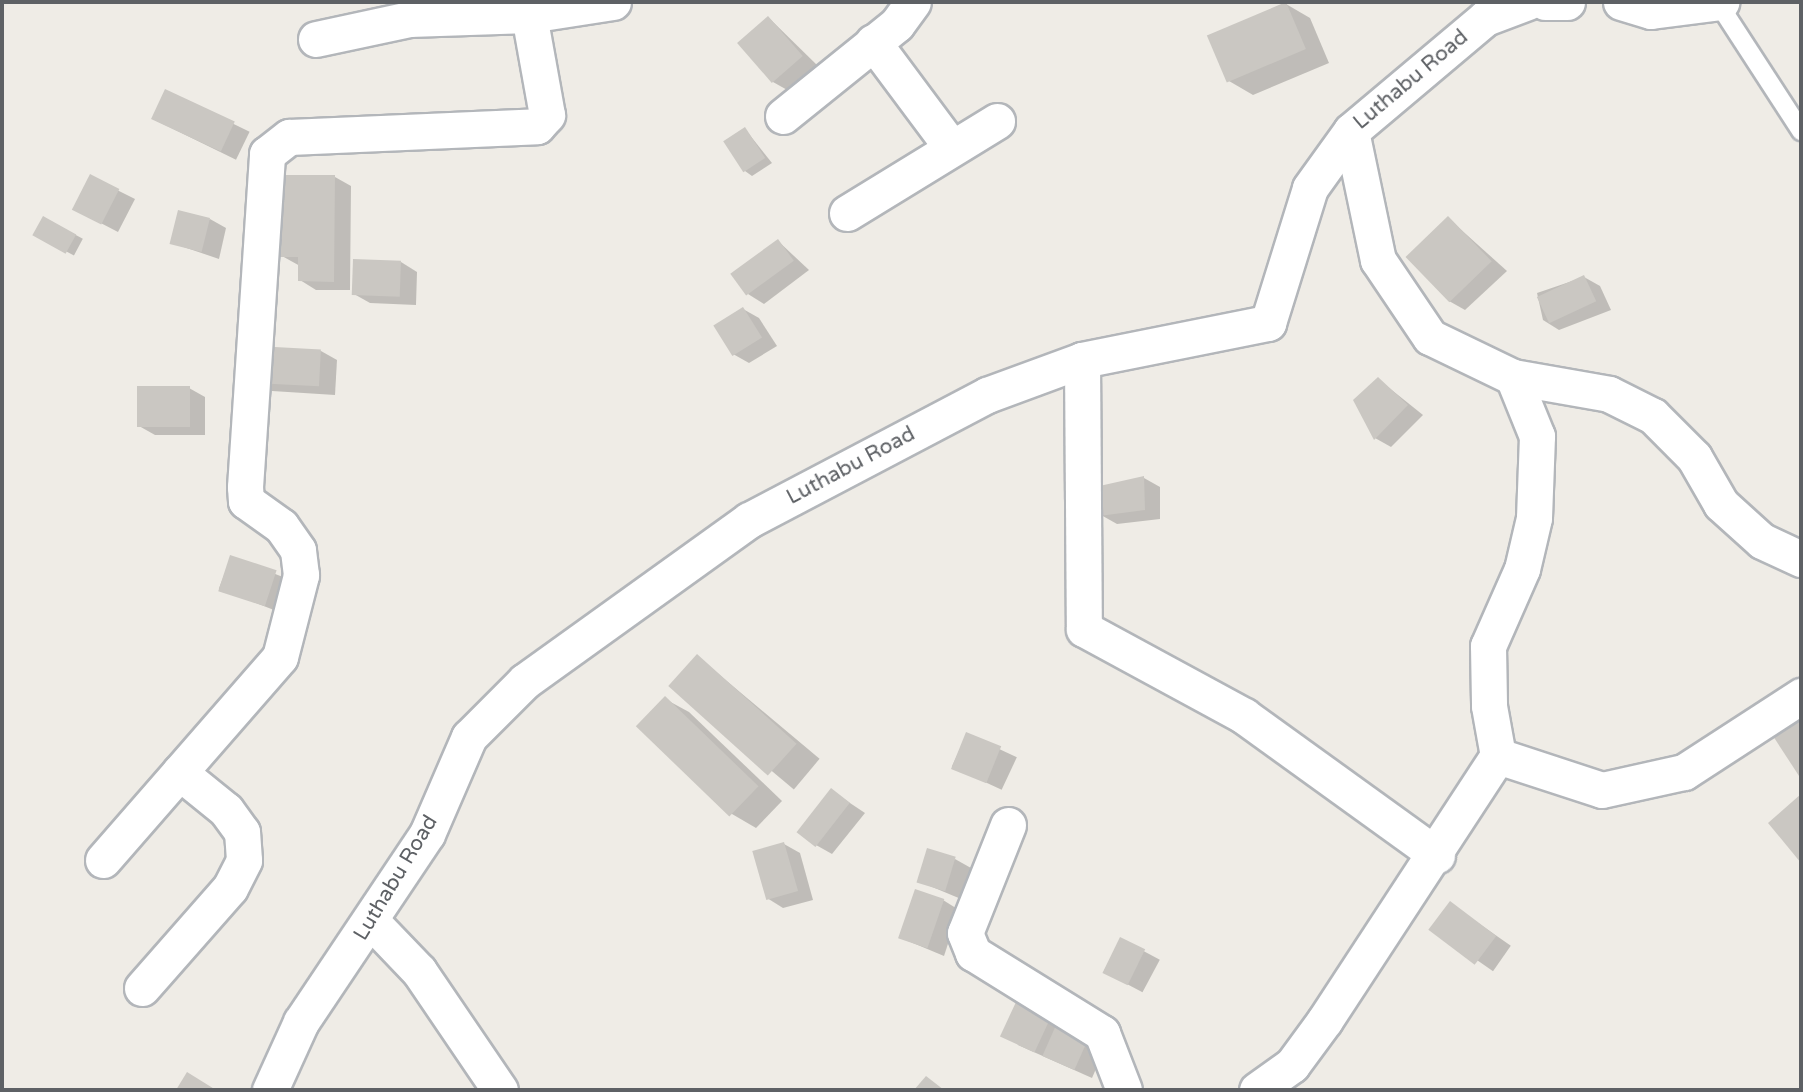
<!DOCTYPE html>
<style>
body{margin:0}
#map{position:relative;width:1803px;height:1092px;overflow:hidden;background:#efece6;font-family:"Varela Round",sans-serif}
div>[style]{position:absolute}
[style*='--x']{left:calc(var(--x)*1px);top:calc(var(--y)*1px);width:calc(var(--w)*1px);rotate:calc(var(--a)*1deg)}
.shadow>*{inset:0;background:#0003;transform-origin:0 0}
.building>*{inset:0;background:#cac7c2;transform-origin:0 0}
.roads{filter:drop-shadow(2px 0 #b3b6ba) drop-shadow(-2px 0 #b3b6ba) drop-shadow(0 2px #b3b6ba) drop-shadow(0 -2px #b3b6ba)}
.lane>*{height:18px;margin:-9px;padding:0 9px;transform-origin:9px;border-radius:9px;background:#fff}
.street>*{height:35px;margin:-17.5px;padding:0 17.5px;transform-origin:17.5px;border-radius:17.5px;background:#fff}
span{translate:-50% -50%;white-space:nowrap;text-align:center;line-height:1.15;-webkit-text-stroke:5px #fff;paint-order:stroke}
.street-label{font-size:21px;color:#5e6165}
.frame{position:absolute;inset:0;border:4px solid #5e6165;pointer-events:none}
</style>
<div id="map">
<div class="shadow">
<i style="clip-path:polygon(1286px 4px,1310px 18px,1329px 63px,1253px 95px,1229px 81px)"></i>
<i style="clip-path:polygon(769px 18px,818px 66px,789px 91px,773px 82px)"></i>
<i style="left:166px;top:91px;width:93px;height:31px;rotate:26deg"></i>
<i style="clip-path:polygon(745px 129px,772px 163px,752px 176px,745px 171px)"></i>
<i style="clip-path:polygon(91px 177px,135px 199px,118px 232px,91px 218px)"></i>
<i style="clip-path:polygon(335px 177px,351px 186px,350px 290px,316px 290px,300px 280px,300px 266px,282px 256px)"></i>
<i style="left:44px;top:218px;width:44px;height:19px;rotate:28deg"></i>
<i style="clip-path:polygon(1448px 218px,1507px 271px,1465px 310px,1449px 301px)"></i>
<i style="clip-path:polygon(210px 219px,226px 228px,219px 259px,172px 243px)"></i>
<i style="clip-path:polygon(778px 241px,809px 270px,764px 304px,748px 294px)"></i>
<i style="clip-path:polygon(401px 262px,417px 272px,416px 305px,370px 303px,354px 294px)"></i>
<i style="clip-path:polygon(1584px 277px,1600px 286px,1611px 310px,1559px 330px,1543px 320px,1537px 293px)"></i>
<i style="clip-path:polygon(743px 309px,759px 318px,777px 346px,749px 363px,733px 354px)"></i>
<i style="clip-path:polygon(258px 348px,321px 351px,337px 360px,335px 395px,272px 391px,256px 382px)"></i>
<i style="clip-path:polygon(1378px 379px,1423px 415px,1391px 447px,1375px 438px)"></i>
<i style="clip-path:polygon(189px 388px,205px 397px,205px 435px,155px 435px,139px 426px)"></i>
<i style="clip-path:polygon(1144px 478px,1160px 487px,1160px 519px,1117px 524px,1101px 515px)"></i>
<i style="left:231px;top:557px;width:66px;height:34px;rotate:21deg"></i>
<i style="left:697px;top:656px;width:160px;height:40px;rotate:40deg"></i>
<i style="clip-path:polygon(665px 699px,689px 712px,782px 801px,756px 828px,732px 814px)"></i>
<i style="left:967px;top:734px;width:55px;height:36px;rotate:25deg"></i>
<i style="clip-path:polygon(832px 791px,865px 813px,832px 854px,816px 845px)"></i>
<i style="clip-path:polygon(784px 844px,800px 853px,813px 900px,783px 908px,767px 898px)"></i>
<i style="clip-path:polygon(955px 859px,971px 868px,961px 899px,918px 881px)"></i>
<i style="clip-path:polygon(943px 900px,959px 910px,944px 956px,901px 938px)"></i>
<i style="left:1451px;top:904px;width:73px;height:31px;rotate:35deg"></i>
<i style="left:1121px;top:939px;width:44px;height:37px;rotate:28deg"></i>
<i style="clip-path:polygon(1017px 1004px,1105px 1048px,1092px 1078px,1018px 1045px)"></i>
</div>
<div class="building">
<i style="left:1286px;top:2px;width:51px;height:86px;rotate:67deg"></i>
<i style="left:768px;top:16px;width:53px;height:41px;rotate:49deg"></i>
<i style="left:165px;top:89px;width:77px;height:33px;rotate:25deg"></i>
<i style="left:745px;top:127px;width:37px;height:26px;rotate:57deg"></i>
<i style="left:90px;top:174px;width:33px;height:40px;rotate:27deg"></i>
<i style="clip-path:polygon(281px 175px,335px 175px,334px 282px,298px 281px,298px 257px,280px 257px)"></i>
<i style="left:178px;top:210px;width:33px;height:35px;rotate:14deg"></i>
<i style="left:43px;top:216px;width:38px;height:22px;rotate:29deg"></i>
<i style="left:1448px;top:216px;width:63px;height:59px;rotate:46deg"></i>
<i style="left:778px;top:239px;width:27px;height:59px;rotate:54deg"></i>
<i style="left:353px;top:259px;width:48px;height:36px;rotate:2deg"></i>
<i style="left:1584px;top:275px;width:29px;height:52px;rotate:65deg"></i>
<i style="left:743px;top:307px;width:36px;height:35px;rotate:58deg"></i>
<i style="left:256px;top:346px;width:65px;height:37px;rotate:3deg"></i>
<i style="clip-path:polygon(1378px 377px,1408px 405px,1374px 440px,1353px 400px)"></i>
<i style="left:137px;top:386px;width:53px;height:41px"></i>
<i style="clip-path:polygon(1144px 476px,1145px 510px,1099px 516px,1095px 487px)"></i>
<i style="left:230px;top:555px;width:49px;height:38px;rotate:18deg"></i>
<i style="left:697px;top:654px;width:134px;height:43px;rotate:42deg"></i>
<i style="left:665px;top:696px;width:130px;height:42px;rotate:44deg"></i>
<i style="clip-path:polygon(1801px 717px,1801px 779px,1773px 736px)"></i>
<i style="left:966px;top:732px;width:38px;height:40px;rotate:22deg"></i>
<i style="left:831px;top:788px;width:24px;height:56px;rotate:38deg"></i>
<i style="clip-path:polygon(1801px 794px,1801px 863px,1768px 823px)"></i>
<i style="left:784px;top:842px;width:51px;height:33px;rotate:74deg"></i>
<i style="left:927px;top:848px;width:30px;height:36px;rotate:17deg"></i>
<i style="left:915px;top:889px;width:31px;height:52px;rotate:19deg"></i>
<i style="left:1450px;top:901px;width:58px;height:36px;rotate:37deg"></i>
<i style="left:1120px;top:937px;width:28px;height:40px;rotate:26deg"></i>
<i style="left:1016px;top:1002px;width:38px;height:38px;rotate:25deg"></i>
<i style="left:1057px;top:1023px;width:35px;height:36px;rotate:24deg"></i>
<i style="clip-path:polygon(187px 1072px,216px 1090px,176px 1090px)"></i>
<i style="clip-path:polygon(926px 1076px,944px 1090px,914px 1090px)"></i>
</div>
<div class="roads">
<div class="lane">
<i style="--x:1718;--y:3;--w:153;--a:57"></i>
</div>
<div class="street">
<i style="--x:1545;--y:2;--w:22;--a:0"></i>
<i style="--x:1621;--y:2;--w:31;--a:17"></i>
<i style="--x:1651;--y:11;--w:71;--a:-7.3"></i>
<i style="--x:316;--y:39;--w:95;--a:-12.1"></i>
<i style="--x:409;--y:19;--w:120;--a:-1.9"></i>
<i style="--x:529;--y:15;--w:85;--a:-8.8"></i>
<i style="--x:873;--y:42;--w:132;--a:53.3"></i>
<i style="--x:783;--y:116;--w:146;--a:-38.9"></i>
<i style="--x:897;--y:24;--w:27;--a:-54"></i>
<i style="--x:1351;--y:131;--w:132;--a:78.2"></i>
<i style="--x:1378;--y:260;--w:93;--a:56"></i>
<i style="--x:1430;--y:337;--w:92;--a:25.7"></i>
<i style="--x:1513;--y:377;--w:64;--a:67.9"></i>
<i style="--x:1537;--y:436;--w:82;--a:92.1"></i>
<i style="--x:1534;--y:518;--w:52;--a:103.2"></i>
<i style="--x:1522;--y:569;--w:84;--a:113.8"></i>
<i style="--x:1488;--y:646;--w:60;--a:89"></i>
<i style="--x:1489;--y:706;--w:51;--a:79.8"></i>
<i style="--x:847;--y:213;--w:176;--a:-31.5"></i>
<i style="--x:1082;--y:360;--w:269;--a:89.6"></i>
<i style="--x:1084;--y:629;--w:182;--a:28.5"></i>
<i style="--x:1244;--y:716;--w:238;--a:35.8"></i>
<i style="--x:1513;--y:377;--w:97;--a:10"></i>
<i style="--x:1609;--y:394;--w:49;--a:26.6"></i>
<i style="--x:1653;--y:416;--w:58;--a:45"></i>
<i style="--x:1694;--y:457;--w:54;--a:60.1"></i>
<i style="--x:1721;--y:504;--w:55;--a:42.1"></i>
<i style="--x:1762;--y:541;--w:43;--a:24.8"></i>
<i style="--x:1008;--y:825;--w:116;--a:111.7"></i>
<i style="--x:965;--y:933;--w:22;--a:68"></i>
<i style="--x:973;--y:953;--w:152;--a:31.8"></i>
<i style="--x:1102;--y:1033;--w:61;--a:68.9"></i>
<i style="--x:103;--y:860;--w:269;--a:-48.9"></i>
<i style="--x:280;--y:657;--w:85;--a:-75.6"></i>
<i style="--x:301;--y:575;--w:25;--a:-97"></i>
<i style="--x:298;--y:550;--w:29;--a:-125"></i>
<i style="--x:281;--y:526;--w:43;--a:-144.5"></i>
<i style="--x:246;--y:501;--w:14;--a:-94"></i>
<i style="--x:245;--y:487;--w:334;--a:-86.2"></i>
<i style="--x:267;--y:154;--w:28;--a:-38"></i>
<i style="--x:289;--y:137;--w:248;--a:-2.5"></i>
<i style="--x:537;--y:126;--w:15;--a:-48"></i>
<i style="--x:547;--y:115;--w:102;--a:-100.2"></i>
<i style="--x:372;--y:922;--w:68;--a:46.2"></i>
<i style="--x:419;--y:971;--w:144;--a:55.8"></i>
<i style="--x:142;--y:988;--w:133;--a:-48.7"></i>
<i style="--x:230;--y:888;--w:31;--a:-63"></i>
<i style="--x:244;--y:860;--w:28;--a:-94"></i>
<i style="--x:242;--y:832;--w:27;--a:-126"></i>
<i style="--x:226;--y:810;--w:60;--a:-141"></i>
<i style="--x:270;--y:1090;--w:75;--a:-65.5"></i>
<i style="--x:301;--y:1022;--w:226;--a:-56.2"></i>
<i style="--x:427;--y:834;--w:106;--a:-66.6"></i>
<i style="--x:469;--y:737;--w:79;--a:-45"></i>
<i style="--x:525;--y:681;--w:276;--a:-35.7"></i>
<i style="--x:749;--y:520;--w:269;--a:-27.7"></i>
<i style="--x:987;--y:395;--w:101;--a:-20.2"></i>
<i style="--x:1082;--y:360;--w:190;--a:-11.3"></i>
<i style="--x:1268;--y:323;--w:141;--a:-72.7"></i>
<i style="--x:1310;--y:188;--w:70;--a:-54.3"></i>
<i style="--x:1351;--y:131;--w:175;--a:-40.1"></i>
<i style="--x:1485;--y:18;--w:46;--a:-20.4"></i>
<i style="--x:1257;--y:1090;--w:43;--a:-35.5"></i>
<i style="--x:1292;--y:1065;--w:56;--a:-53.7"></i>
<i style="--x:1325;--y:1020;--w:316;--a:-56.8"></i>
<i style="--x:1498;--y:756;--w:109;--a:18.1"></i>
<i style="--x:1602;--y:790;--w:84;--a:-12.4"></i>
<i style="--x:1684;--y:772;--w:140;--a:-33"></i>
</div>
</div>
<div class="street-label">
<span style="left:1411px;top:80px;rotate:-40deg">Luthabu Road</span>
<span style="left:851px;top:466px;rotate:-28deg">Luthabu Road</span>
<span style="left:396px;top:878px;rotate:-59deg">Luthabu Road</span>
</div>
<div class="frame"></div>
</div>
